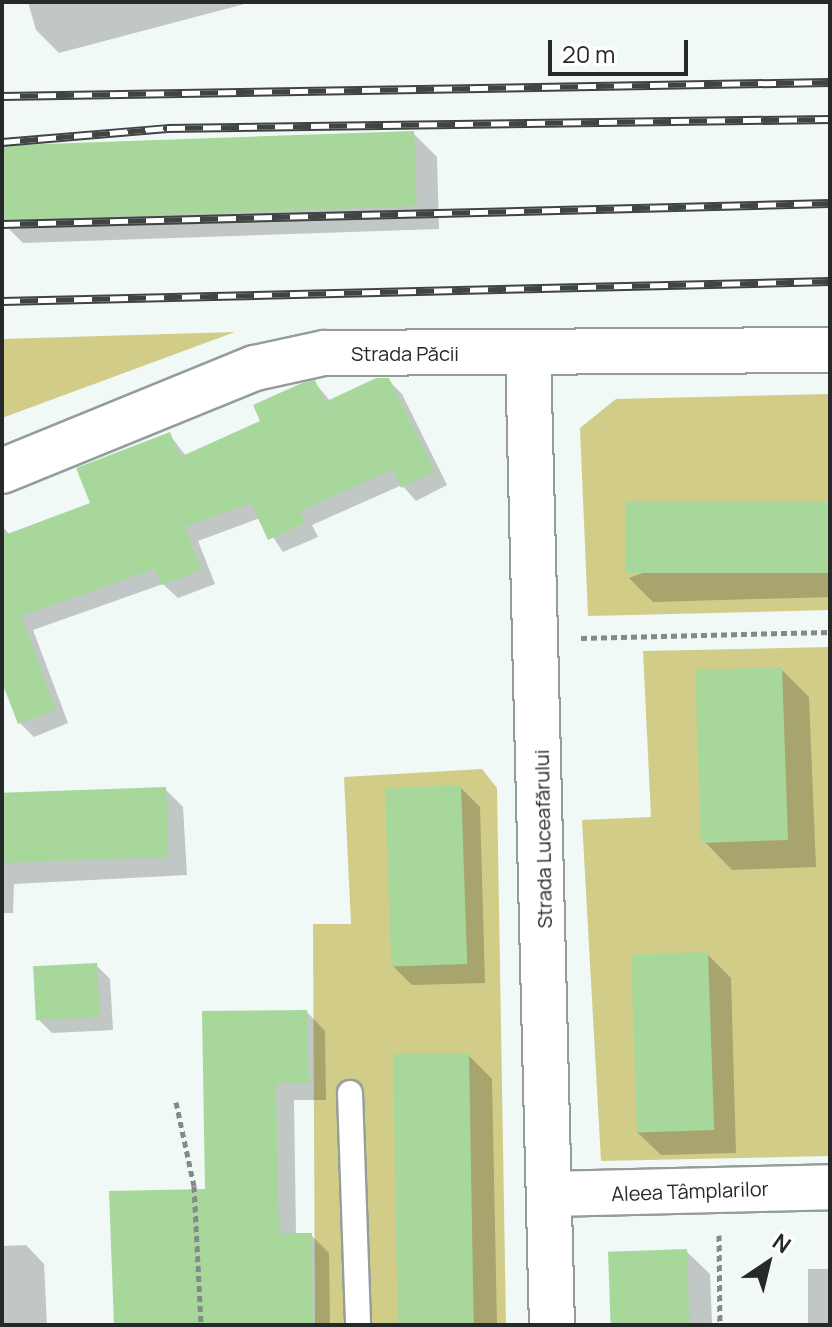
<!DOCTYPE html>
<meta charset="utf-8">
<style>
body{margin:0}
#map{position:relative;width:832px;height:1327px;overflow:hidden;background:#f0f9f6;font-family:Manrope,sans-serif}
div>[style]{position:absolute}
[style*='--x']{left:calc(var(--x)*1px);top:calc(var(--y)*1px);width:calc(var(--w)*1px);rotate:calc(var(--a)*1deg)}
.green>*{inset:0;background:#d1cd89}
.shadow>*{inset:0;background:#0003;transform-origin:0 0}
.building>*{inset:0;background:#a8d79c;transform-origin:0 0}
.path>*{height:5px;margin-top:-2.5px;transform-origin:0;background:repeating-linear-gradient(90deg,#848a88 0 6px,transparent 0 10px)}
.roads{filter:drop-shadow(2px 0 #959d9a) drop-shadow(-2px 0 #959d9a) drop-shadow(0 2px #959d9a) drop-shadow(0 -2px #959d9a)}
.lane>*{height:24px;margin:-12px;padding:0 12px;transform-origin:12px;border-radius:12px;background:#fff}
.street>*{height:44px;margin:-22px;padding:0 22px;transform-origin:22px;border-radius:22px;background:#fff}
.rail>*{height:9px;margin-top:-4.5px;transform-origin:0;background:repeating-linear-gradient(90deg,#fff 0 18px,#404442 0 36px);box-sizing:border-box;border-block:2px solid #404442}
span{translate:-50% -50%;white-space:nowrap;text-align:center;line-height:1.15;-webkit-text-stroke:6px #fff;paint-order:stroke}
.street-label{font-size:20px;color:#262928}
.frame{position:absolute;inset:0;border:4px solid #262928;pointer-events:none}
.north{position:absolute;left:728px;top:1223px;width:80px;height:80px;-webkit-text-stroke:6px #fff;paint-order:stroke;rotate:35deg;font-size:22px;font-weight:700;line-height:32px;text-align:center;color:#262928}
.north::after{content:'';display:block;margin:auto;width:28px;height:36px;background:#262928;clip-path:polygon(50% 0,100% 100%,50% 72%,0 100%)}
.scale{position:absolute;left:548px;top:40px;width:140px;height:36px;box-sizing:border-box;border:4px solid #262928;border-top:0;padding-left:10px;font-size:24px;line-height:28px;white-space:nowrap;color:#262928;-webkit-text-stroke:6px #fff;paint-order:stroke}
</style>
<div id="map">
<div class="green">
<i style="clip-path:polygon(235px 332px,2px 418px,2px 339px)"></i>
<i style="clip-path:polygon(830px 394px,830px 610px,588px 616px,580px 428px,616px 399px)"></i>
<i style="clip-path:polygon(830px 647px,830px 1156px,601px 1161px,582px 820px,651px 817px,643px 651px)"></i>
<i style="clip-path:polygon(482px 769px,497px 788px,506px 1325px,315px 1325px,313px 924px,351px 924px,344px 777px)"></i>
</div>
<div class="shadow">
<i style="clip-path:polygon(28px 2px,252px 2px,59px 53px,36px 30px)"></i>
<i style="clip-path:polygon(413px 133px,437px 157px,439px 229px,23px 243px,2px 222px,2px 147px)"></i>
<i style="clip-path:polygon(388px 380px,402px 394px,447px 485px,416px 501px,402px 485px,312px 525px,318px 537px,283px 552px,260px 518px,198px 541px,215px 584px,178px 598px,163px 584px,33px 630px,68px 723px,34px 737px,20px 723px,2px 684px,2px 526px,10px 535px,92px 505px,169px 434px,186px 456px,263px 422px,315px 383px,331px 402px)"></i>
<i style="clip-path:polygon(830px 504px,830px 597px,653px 602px,629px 578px)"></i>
<i style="clip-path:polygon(781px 669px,809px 697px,816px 867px,732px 870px,705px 842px)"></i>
<i style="clip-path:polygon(460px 787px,480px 807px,485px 983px,412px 985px,392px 965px)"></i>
<i style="clip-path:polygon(165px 789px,183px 807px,187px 875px,14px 884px,13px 913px,2px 913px,2px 796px)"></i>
<i style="clip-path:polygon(707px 954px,731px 978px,736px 1153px,661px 1155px,637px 1132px)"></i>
<i style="clip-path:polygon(96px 965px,110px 979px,113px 1030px,52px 1033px,38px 1019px)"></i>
<i style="clip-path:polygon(307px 1012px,325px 1031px,326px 1100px,294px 1100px,296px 1235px,311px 1235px,329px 1253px,330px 1325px,116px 1325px,207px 1191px)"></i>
<i style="clip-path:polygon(468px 1055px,492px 1079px,497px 1325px,401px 1325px)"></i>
<i style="clip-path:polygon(26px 1245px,44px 1264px,47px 1325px,2px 1325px,2px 1246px)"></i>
<i style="clip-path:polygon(686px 1251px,710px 1274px,712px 1325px,613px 1325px)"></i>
<i style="left:808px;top:1269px;width:22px;height:56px"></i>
</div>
<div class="building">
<i style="left:414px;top:131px;width:75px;height:412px;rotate:88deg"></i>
<i style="clip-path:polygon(376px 378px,389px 378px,435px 471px,401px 488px,392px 470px,300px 511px,305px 523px,268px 540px,251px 503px,185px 527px,202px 570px,162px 585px,154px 569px,21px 616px,56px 710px,18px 724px,2px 682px,2px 536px,90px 503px,76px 468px,170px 432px,180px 457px,260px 421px,253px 405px,302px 383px,315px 380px,325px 402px)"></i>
<i style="left:830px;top:502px;width:71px;height:205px;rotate:90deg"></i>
<i style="left:782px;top:667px;width:173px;height:87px;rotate:88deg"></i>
<i style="left:461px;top:785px;width:179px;height:76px;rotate:88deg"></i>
<i style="left:166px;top:787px;width:70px;height:164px;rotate:88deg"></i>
<i style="left:708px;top:952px;width:178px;height:77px;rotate:88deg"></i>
<i style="left:97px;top:963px;width:54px;height:64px;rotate:87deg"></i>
<i style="clip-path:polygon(307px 1010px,309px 1083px,276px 1083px,279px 1233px,312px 1233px,313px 1325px,114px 1325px,109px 1191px,205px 1189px,202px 1011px)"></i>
<i style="left:469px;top:1053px;width:272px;height:76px;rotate:89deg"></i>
<i style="left:687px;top:1249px;width:76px;height:79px;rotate:88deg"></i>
</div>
<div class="path">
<i style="--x:581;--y:638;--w:249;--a:-1.4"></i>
<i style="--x:176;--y:1102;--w:86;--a:77.9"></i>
<i style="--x:194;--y:1186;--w:139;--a:87.1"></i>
<i style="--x:719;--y:1235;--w:90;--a:89.4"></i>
</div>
<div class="roads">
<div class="lane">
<i style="--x:350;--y:1093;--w:232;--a:88"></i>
</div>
<div class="street">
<i style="--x:528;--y:353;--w:972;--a:88.59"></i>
<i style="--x:2;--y:471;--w:273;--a:-22.2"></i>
<i style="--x:255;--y:368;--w:71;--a:-12.3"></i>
<i style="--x:324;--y:353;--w:506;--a:-0.34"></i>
<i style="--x:551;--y:1194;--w:279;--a:-1.4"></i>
</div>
</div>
<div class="rail">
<i style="--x:2;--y:96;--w:828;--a:-0.97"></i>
<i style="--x:2;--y:142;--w:166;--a:-4.8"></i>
<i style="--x:167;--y:128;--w:663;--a:-0.78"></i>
<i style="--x:2;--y:224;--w:828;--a:-1.45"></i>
<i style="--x:2;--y:301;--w:828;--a:-1.38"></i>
</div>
<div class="street-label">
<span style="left:405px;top:353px">Strada Păcii</span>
<span style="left:543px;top:839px;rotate:-91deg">Strada Luceafărului</span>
<span style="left:690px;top:1191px;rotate:-2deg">Aleea Tâmplarilor</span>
</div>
<div class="frame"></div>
<div class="north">N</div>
<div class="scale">20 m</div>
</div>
